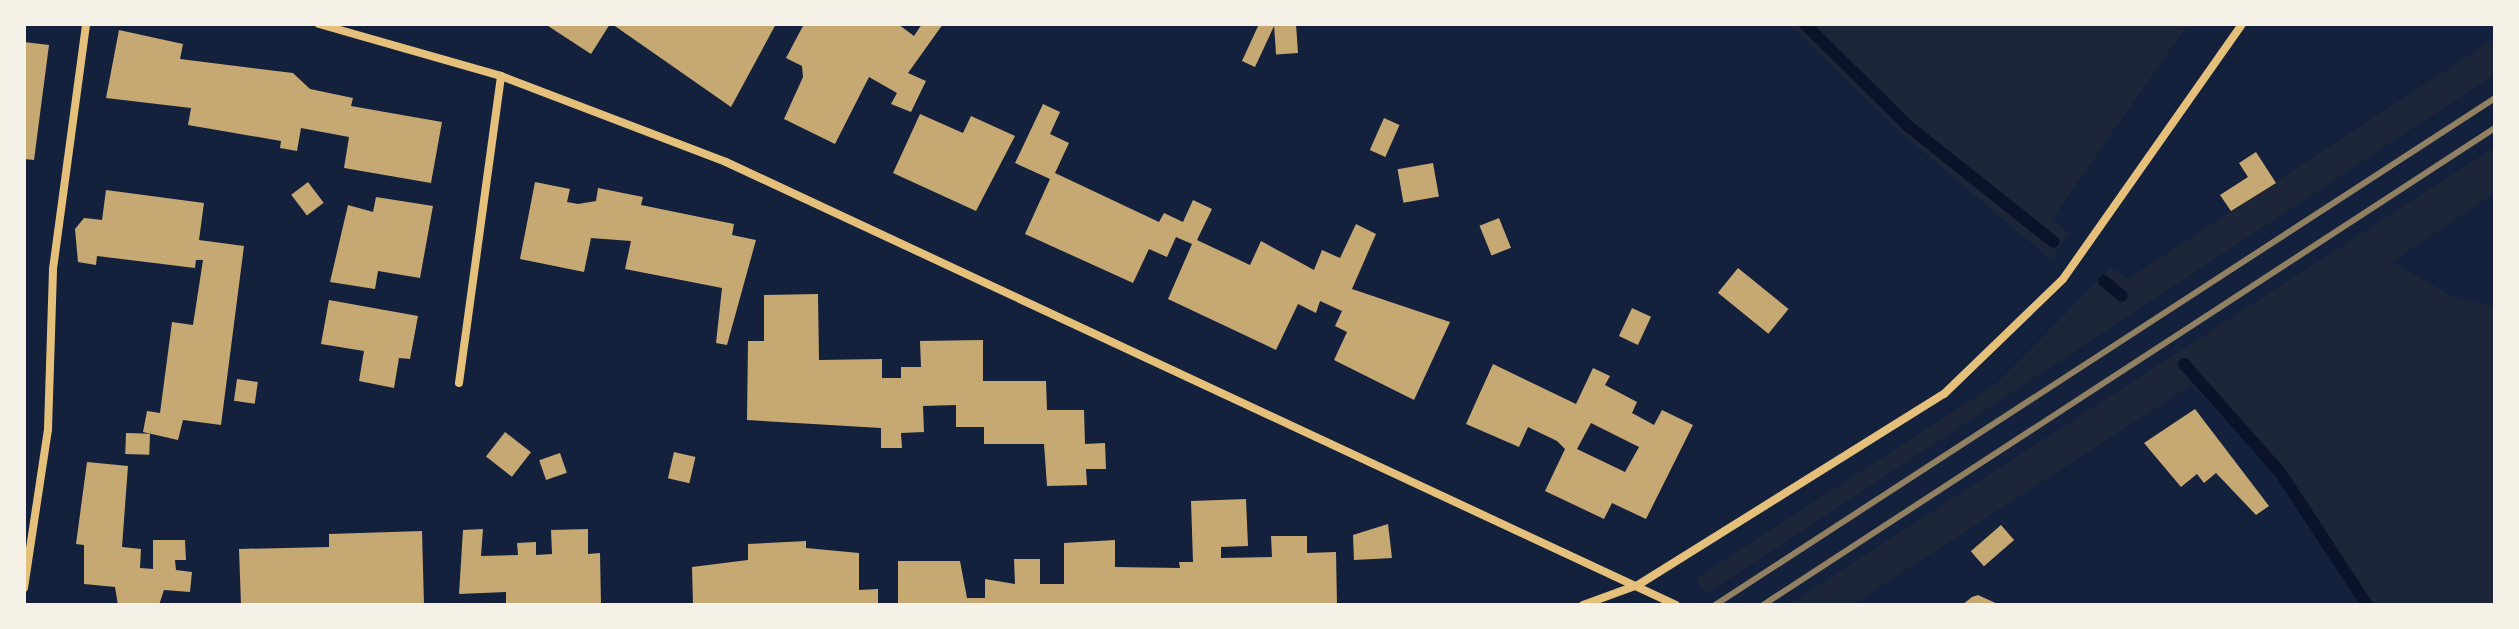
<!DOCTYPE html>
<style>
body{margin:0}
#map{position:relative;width:2519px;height:629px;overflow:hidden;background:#14213d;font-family:"Roboto Condensed",sans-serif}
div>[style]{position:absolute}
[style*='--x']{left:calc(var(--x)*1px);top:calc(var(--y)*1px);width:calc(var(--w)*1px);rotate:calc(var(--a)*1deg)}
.green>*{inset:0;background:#1d2539}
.stream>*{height:12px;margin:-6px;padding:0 6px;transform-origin:6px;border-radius:6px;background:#0b132b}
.building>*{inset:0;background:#c6a872;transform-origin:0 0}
.minor>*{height:8px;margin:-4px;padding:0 4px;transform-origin:4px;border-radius:4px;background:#e5c07b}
.rail>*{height:6px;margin:-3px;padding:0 3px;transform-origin:3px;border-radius:3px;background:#918062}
span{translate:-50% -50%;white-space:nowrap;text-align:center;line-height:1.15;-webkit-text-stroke:7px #f6f1e7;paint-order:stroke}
.frame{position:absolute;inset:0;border:26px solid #f6f1e7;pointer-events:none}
</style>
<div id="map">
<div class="green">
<i style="clip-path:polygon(1788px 24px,2188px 24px,2052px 219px,2069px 233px,2051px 260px,1900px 132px)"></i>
<i style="clip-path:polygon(2495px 38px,2495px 74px,1706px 594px,1695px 579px,1996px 384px,2111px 268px,2128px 279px)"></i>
<i style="clip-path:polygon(2495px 147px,2495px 193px,2392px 262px,2455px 298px,2495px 307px,2495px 605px,2360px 605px,2279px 479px,2191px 385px,1852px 605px,1788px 605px)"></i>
</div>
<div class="stream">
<i style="--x:1805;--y:24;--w:145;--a:44.7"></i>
<i style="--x:1908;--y:126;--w:186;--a:38.5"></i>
<i style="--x:2104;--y:281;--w:23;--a:40"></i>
<i style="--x:2184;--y:364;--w:144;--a:48.4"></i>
<i style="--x:2280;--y:472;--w:159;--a:56.8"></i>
</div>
<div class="building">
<i style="clip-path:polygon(545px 24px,610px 24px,591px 54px)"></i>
<i style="clip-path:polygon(612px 24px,776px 24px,731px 107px)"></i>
<i style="clip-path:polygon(804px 24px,898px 24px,914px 36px,922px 24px,943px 24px,908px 73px,926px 81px,911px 112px,891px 104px,897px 93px,869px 77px,835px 144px,784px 119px,803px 77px,802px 66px,786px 58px)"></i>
<i style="clip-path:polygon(1259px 24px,1275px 24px,1255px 67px,1242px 61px)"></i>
<i style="left:1296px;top:24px;width:29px;height:22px;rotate:86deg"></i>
<i style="clip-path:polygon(119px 30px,183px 44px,180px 59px,293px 73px,310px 89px,353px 98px,351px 106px,442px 122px,431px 183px,344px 168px,349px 137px,301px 128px,297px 151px,280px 148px,281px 141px,188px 125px,191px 108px,106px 98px)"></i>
<i style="clip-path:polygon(24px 42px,49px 45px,34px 160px,24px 159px)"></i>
<i style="clip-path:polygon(1043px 104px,1060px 112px,1050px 134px,1069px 143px,1055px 173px,1159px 222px,1164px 213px,1183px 222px,1193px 200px,1212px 209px,1197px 240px,1250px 265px,1261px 241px,1314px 270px,1322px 250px,1340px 258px,1356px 224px,1376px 234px,1352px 289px,1450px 322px,1414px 400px,1334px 360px,1347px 332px,1335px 326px,1342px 311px,1320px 301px,1316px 313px,1298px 304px,1276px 350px,1168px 299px,1192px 244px,1176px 237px,1167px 257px,1149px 249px,1133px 283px,1025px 234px,1050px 179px,1015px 163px)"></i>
<i style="clip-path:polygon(920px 114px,963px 133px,971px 116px,1015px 136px,976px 211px,893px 173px)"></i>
<i style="left:1384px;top:118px;width:17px;height:35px;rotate:24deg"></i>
<i style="clip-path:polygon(2256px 152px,2276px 183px,2231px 211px,2220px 195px,2248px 177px,2239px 163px)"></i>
<i style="left:1433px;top:163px;width:34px;height:36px;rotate:80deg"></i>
<i style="left:308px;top:182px;width:26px;height:21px;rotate:53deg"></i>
<i style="clip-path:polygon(535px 182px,570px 189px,567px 202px,578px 204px,596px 201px,598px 188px,643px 197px,641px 205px,734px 224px,732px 235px,756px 240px,727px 345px,716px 343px,722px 288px,625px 269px,631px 241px,591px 238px,584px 272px,520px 259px)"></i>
<i style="clip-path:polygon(106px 190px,204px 203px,199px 240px,244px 246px,221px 425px,183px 420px,178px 440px,143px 432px,147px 411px,160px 413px,172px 322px,193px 325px,203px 260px,196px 260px,195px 268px,97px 256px,96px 265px,78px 262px,75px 229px,84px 218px,102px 220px)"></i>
<i style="clip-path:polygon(376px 197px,433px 206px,420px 278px,378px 271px,375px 289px,330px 282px,348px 205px,373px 212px)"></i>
<i style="left:1499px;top:218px;width:32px;height:21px;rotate:68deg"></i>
<i style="left:1738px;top:268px;width:65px;height:32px;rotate:39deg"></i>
<i style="clip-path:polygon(818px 294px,819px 360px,882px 359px,882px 378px,901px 378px,901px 367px,921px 367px,920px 341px,983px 340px,983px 381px,1046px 381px,1047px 410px,1084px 410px,1085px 444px,1105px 443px,1106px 469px,1086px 469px,1087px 485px,1047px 486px,1044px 444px,984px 444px,984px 427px,956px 427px,956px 405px,923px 406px,924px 432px,901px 433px,902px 448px,881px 448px,881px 428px,747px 420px,748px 341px,764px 341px,764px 295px)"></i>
<i style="clip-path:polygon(329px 300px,418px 316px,410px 359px,399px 358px,394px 388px,359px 381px,364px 351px,321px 344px)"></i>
<i style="left:1632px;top:308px;width:21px;height:31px;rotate:25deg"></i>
<i style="clip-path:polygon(evenodd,1493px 364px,1576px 404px,1593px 368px,1610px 376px,1605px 385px,1637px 402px,1632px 413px,1654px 425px,1662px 410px,1693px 425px,1646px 519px,1612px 503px,1604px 519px,1545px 491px,1565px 449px,1557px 441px,1528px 427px,1519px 447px,1466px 424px,1493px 364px,1591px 423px,1639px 447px,1625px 472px,1577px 449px,1591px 423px)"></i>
<i style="left:237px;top:379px;width:21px;height:22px;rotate:8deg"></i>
<i style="clip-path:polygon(2195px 409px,2269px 506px,2256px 515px,2216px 473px,2204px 483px,2197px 474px,2181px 487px,2144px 443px)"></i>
<i style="left:505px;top:432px;width:33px;height:31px;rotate:38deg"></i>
<i style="left:126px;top:433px;width:24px;height:21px;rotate:2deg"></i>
<i style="left:674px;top:452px;width:22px;height:27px;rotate:13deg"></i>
<i style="left:560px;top:453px;width:21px;height:22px;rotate:71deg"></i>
<i style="clip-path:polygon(87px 462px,128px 466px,122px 547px,141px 549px,140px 568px,153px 569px,153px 540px,185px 540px,186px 560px,175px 560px,176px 570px,192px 572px,190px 592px,164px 590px,159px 605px,118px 605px,115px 587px,84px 584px,84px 545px,76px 544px)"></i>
<i style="clip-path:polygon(1246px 499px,1248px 546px,1221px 547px,1221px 558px,1272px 557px,1271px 536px,1307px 536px,1307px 553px,1336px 552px,1337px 605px,898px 605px,898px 561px,960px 561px,967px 598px,985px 598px,985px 579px,1015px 584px,1014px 559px,1040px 559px,1040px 584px,1064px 584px,1064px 543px,1115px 540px,1115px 567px,1180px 568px,1179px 562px,1193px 562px,1191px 501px)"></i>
<i style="clip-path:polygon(1388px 524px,1392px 558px,1354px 560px,1353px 535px)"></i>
<i style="left:2001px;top:525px;width:20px;height:40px;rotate:49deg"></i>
<i style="clip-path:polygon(483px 529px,481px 556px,518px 555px,517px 543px,536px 542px,536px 555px,552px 554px,551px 530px,588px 529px,588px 554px,600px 553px,601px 605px,506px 605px,506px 592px,459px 594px,463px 530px)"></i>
<i style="clip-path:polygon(422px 531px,424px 605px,241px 605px,239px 549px,329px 547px,329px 534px)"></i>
<i style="clip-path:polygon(806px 541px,806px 548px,859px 553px,859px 590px,878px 589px,878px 605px,693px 605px,692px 567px,748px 560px,748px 544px)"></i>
<i style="clip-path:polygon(1972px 597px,1978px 595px,2000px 605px,1962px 605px)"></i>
</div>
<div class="minor">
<i style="--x:319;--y:24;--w:189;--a:15.9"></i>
<i style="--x:501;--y:76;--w:241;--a:20.9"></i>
<i style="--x:726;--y:162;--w:1048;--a:25"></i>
<i style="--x:459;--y:383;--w:310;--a:-82.2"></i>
<i style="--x:24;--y:588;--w:161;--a:-81.4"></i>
<i style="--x:48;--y:429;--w:160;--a:-88.2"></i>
<i style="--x:53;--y:269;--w:247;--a:-82.3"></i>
<i style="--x:1583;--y:605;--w:59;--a:-20"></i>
<i style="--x:1638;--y:585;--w:361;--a:-32"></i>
<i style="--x:1944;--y:394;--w:165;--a:-44"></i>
<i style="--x:2063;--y:279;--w:312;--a:-54.9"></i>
</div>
<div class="rail">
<i style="--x:1715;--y:605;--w:930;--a:-33.02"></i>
<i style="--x:1763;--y:605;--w:874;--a:-33.09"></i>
</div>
<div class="frame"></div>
</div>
